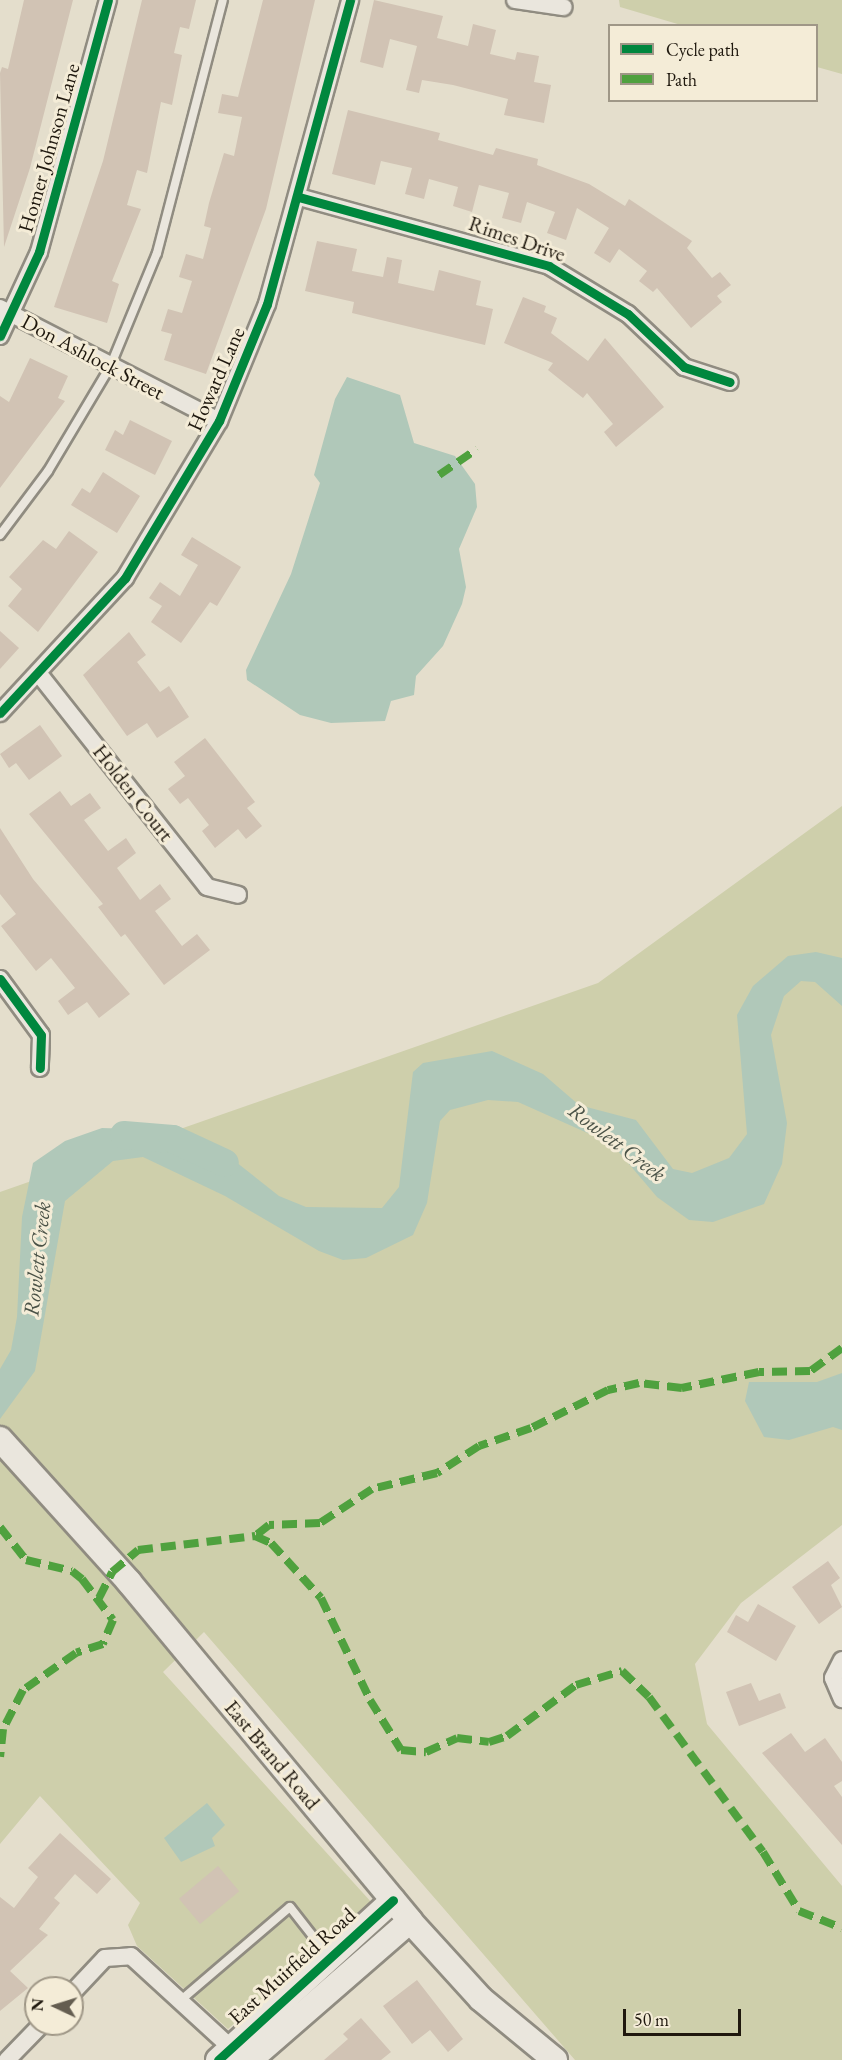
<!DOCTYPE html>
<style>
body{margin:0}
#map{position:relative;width:842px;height:2060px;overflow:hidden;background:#e4decc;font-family:"EB Garamond",serif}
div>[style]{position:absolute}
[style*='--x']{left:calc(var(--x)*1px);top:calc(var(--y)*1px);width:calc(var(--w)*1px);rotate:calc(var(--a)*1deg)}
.green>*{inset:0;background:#cecfab}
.water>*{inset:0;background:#b0c8b9}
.river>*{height:28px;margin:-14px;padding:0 14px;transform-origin:14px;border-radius:14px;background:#b0c8b9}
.building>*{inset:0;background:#d1c3b4;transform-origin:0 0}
.roads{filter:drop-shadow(2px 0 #908c81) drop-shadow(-2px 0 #908c81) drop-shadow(0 2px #908c81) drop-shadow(0 -2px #908c81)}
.lane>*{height:8px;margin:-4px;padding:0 4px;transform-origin:4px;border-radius:4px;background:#eae6dd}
.street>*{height:16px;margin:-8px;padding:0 8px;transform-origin:8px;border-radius:8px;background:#eae6dd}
.secondary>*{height:24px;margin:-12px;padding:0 12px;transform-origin:12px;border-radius:12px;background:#eae6dd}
.quiet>*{height:8px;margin-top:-4px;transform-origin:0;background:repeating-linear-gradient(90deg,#4fa13e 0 15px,transparent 0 23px)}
.cycleway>*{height:9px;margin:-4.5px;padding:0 4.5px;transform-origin:4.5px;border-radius:4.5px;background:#00873e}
span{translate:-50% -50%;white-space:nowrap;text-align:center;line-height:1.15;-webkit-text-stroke:6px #f4ecd7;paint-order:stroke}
.street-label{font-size:21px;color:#1f180e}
.water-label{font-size:22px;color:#4a5247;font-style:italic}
.legend{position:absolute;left:608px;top:24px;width:210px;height:78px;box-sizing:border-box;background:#f4ecd7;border:2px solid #9f9787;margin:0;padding:8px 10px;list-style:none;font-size:18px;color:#1f180e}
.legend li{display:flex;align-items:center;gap:12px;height:30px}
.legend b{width:30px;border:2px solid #9f9787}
.north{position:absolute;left:24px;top:1976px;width:60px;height:60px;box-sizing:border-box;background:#f4ecd7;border:2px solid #9f9787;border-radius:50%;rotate:274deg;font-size:16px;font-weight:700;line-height:24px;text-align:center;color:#1f180e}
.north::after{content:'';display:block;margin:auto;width:21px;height:27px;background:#645d50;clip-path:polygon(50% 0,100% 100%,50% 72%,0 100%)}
.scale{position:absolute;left:623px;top:2009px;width:118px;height:27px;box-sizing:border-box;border:3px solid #1f180e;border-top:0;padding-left:8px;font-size:18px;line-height:21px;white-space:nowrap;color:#1f180e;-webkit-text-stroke:4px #f4ecd7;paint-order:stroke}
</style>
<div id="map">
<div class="green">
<i style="clip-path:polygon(619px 0,842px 0,842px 74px,817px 67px,816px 26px,681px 25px,620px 7px)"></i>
<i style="clip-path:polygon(842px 806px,842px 1525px,741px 1603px,695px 1664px,707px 1724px,842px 1886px,842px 2060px,575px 2060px,204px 1632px,163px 1672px,372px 1903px,228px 2029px,137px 1946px,128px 1925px,140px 1903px,40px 1796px,0 1844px,0 1192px,598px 983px)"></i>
</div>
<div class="water">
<i style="clip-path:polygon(347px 377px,400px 395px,414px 443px,455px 456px,475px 484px,477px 507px,459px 549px,466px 587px,462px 604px,443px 646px,416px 676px,414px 695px,391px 701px,385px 721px,331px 723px,300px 715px,247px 680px,246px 670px,291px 574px,320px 483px,314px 475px,335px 399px)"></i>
<i style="clip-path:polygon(816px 952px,842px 958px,842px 1006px,815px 982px,801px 981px,784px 996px,771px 1035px,787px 1123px,782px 1164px,764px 1204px,713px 1222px,689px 1220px,657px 1197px,612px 1144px,518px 1102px,488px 1100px,450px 1110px,440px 1121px,427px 1203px,413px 1235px,366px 1258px,343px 1260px,319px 1251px,225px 1196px,143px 1157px,113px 1161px,65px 1201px,35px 1371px,0 1419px,0 1369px,11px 1350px,17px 1317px,22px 1217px,33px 1163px,65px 1141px,102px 1128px,134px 1129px,236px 1162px,279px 1196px,306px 1207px,382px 1208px,399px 1187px,413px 1072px,423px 1063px,492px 1051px,543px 1074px,579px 1105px,636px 1120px,673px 1169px,692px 1173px,729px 1158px,747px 1134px,737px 1015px,753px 986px,788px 956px)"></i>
<i style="clip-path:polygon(842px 1373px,842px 1430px,833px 1427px,789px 1440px,764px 1437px,745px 1401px,749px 1382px,817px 1382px)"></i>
<i style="clip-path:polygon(207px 1803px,225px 1825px,212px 1838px,215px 1846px,181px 1862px,164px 1838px)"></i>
</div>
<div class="river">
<i style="--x:124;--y:1135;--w:49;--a:4.7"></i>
<i style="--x:173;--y:1139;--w:57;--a:24.8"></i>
</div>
<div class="building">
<i style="clip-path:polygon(24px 0,73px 0,30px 168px,4px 247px,0 73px,2px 67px,8px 69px)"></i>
<i style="clip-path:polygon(142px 0,196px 0,189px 29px,180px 27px,174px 53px,182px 55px,172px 105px,161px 102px,147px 173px,137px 170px,127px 205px,141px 209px,112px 281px,119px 284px,107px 323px,54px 307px,103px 161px)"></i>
<i style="clip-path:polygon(263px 0,315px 0,266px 209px,206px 374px,164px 360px,172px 334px,161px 331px,168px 309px,182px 313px,192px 281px,179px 277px,186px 254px,203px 259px,211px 228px,204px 226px,209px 203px,224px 153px,234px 156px,242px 117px,218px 113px,222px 94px,238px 97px)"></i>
<i style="clip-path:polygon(374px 0,443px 16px,437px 38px,468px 46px,473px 24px,496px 30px,490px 54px,515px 60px,517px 52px,539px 56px,534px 82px,551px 85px,544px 123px,504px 115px,508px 99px,453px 85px,422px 80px,419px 93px,406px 90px,417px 46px,390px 39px,383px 68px,360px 62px)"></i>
<i style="clip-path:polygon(348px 110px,440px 133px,438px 140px,493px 155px,496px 148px,538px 159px,537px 165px,589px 184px,625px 206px,629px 199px,692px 241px,687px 248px,712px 278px,720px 272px,731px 285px,717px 296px,722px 302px,691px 328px,657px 288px,653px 292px,639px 281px,647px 271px,619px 249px,610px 263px,594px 253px,609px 228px,577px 208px,566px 240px,547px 233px,555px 212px,527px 202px,521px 223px,502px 218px,509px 193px,479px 185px,472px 212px,453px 206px,458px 187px,429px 179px,424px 199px,405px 194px,412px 168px,381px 161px,375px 185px,332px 174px)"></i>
<i style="clip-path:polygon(317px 241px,357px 249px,352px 271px,383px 277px,387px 257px,402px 260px,398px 283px,434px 291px,439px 270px,481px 281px,476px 305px,493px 309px,485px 345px,352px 313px,354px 302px,305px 291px)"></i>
<i style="clip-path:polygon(523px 297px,546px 306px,544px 312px,557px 318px,551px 333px,588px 361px,605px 338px,664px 407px,616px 447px,604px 432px,613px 424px,587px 393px,583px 398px,548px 370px,553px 363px,504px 343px)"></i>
<i style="clip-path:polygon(30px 358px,68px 376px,58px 398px,65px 401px,0 488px,0 396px,9px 402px)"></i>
<i style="clip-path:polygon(130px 420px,172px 441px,155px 475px,105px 450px,115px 430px,123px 435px)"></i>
<i style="clip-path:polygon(103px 472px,140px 496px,117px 533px,71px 505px,82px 488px,90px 493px)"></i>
<i style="clip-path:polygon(69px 531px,98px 552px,38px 632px,8px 606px,22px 589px,9px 577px,43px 540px,56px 549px)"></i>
<i style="clip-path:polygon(192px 537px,241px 567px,217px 606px,210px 602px,181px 643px,151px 622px,162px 606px,149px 598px,160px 582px,180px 596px,198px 565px,181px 555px)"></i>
<i style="clip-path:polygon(0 631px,19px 648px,0 669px)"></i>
<i style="clip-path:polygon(129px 632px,146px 655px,137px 662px,160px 692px,169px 686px,189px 717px,157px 738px,147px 723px,127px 736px,83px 675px)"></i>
<i style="clip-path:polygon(40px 725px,62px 756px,29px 780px,16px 763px,9px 768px,0 754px)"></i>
<i style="clip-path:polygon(205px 738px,255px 802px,247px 808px,262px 826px,246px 839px,238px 829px,215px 848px,202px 831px,209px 825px,188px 798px,180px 804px,168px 789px,185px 776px,174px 762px)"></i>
<i style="clip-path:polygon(60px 791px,71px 806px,90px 793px,101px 808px,84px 820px,108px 851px,126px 838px,136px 853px,117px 868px,140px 900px,160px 884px,171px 899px,155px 911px,182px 946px,197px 934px,210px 950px,164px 985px,125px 934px,121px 937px,98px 907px,103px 904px,29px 814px)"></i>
<i style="clip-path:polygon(0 828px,33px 879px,130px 994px,99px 1018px,87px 1002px,68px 1015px,58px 1001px,75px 988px,51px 958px,36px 971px,1px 926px,16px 914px,0 894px)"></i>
<i style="clip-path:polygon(828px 1561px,840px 1578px,831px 1585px,842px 1607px,819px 1624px,792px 1587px)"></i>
<i style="clip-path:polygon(758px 1604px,796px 1626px,776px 1661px,727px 1632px,736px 1615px,748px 1622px)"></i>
<i style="clip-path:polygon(751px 1683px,759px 1701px,780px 1693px,786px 1708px,739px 1726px,726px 1692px)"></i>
<i style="clip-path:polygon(791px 1733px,805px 1752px,825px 1738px,842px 1762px,842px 1781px,834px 1786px,842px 1797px,842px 1845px,762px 1753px)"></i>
<i style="clip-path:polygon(60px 1833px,111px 1879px,97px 1894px,75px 1874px,54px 1898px,60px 1903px,39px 1929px,48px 1935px,10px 1971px,28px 1988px,0 2011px,0 1897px,14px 1908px,38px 1877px,28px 1868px)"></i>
<i style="left:218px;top:1866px;width:33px;height:51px;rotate:50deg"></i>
<i style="clip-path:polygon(417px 1980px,463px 2039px,448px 2052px,430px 2030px,412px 2044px,383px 2006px)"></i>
<i style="clip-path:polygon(361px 2018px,391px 2052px,381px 2060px,324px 2060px,348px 2039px,343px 2034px)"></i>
</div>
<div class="roads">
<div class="lane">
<i style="--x:0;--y:535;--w:80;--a:-53.1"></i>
<i style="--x:48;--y:471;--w:121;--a:-59.2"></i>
<i style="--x:110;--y:367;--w:123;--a:-67.6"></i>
<i style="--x:157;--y:253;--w:261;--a:-75.4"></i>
<i style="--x:181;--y:2000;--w:143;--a:-40.5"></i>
<i style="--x:290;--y:1907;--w:63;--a:52"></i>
</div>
<div class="street">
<i style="--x:515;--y:0;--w:49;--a:8.3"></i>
<i style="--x:299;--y:197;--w:259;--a:15.4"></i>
<i style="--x:549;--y:266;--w:92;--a:31.3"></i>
<i style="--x:628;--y:314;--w:77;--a:43.4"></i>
<i style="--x:684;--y:367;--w:48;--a:18.1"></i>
<i style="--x:0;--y:308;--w:246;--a:27.3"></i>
<i style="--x:0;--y:336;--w:93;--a:-65.1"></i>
<i style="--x:39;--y:252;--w:261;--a:-74.7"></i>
<i style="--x:39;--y:674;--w:271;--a:51.7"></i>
<i style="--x:207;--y:887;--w:32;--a:14"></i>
<i style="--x:0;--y:713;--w:184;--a:-47.2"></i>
<i style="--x:125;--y:578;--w:183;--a:-59.1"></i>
<i style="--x:219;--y:421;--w:126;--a:-67.7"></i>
<i style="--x:267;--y:304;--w:315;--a:-74.7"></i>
<i style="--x:0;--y:979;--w:69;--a:53.8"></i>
<i style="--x:41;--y:1035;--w:33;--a:92"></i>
<i style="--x:842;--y:1660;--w:20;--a:117"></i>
<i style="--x:833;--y:1678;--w:23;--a:67"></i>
<i style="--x:72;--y:1993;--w:48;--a:-46.7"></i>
<i style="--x:105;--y:1958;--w:26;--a:-4"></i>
<i style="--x:131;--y:1956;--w:144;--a:42.5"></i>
<i style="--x:7;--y:2060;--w:50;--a:-45.8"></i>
</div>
<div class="secondary">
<i style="--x:0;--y:1439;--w:193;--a:47.9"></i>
<i style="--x:129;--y:1582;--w:440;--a:50.3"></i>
<i style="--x:410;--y:1921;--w:105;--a:47.7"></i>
<i style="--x:481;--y:1999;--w:96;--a:39.5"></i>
<i style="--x:218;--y:2060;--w:237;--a:-42.4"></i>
<i style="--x:250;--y:2060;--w:212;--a:-41"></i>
</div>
</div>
<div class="quiet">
<i style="--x:439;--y:475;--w:46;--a:-34.4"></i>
<i style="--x:842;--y:1348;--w:39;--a:144"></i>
<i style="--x:810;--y:1371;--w:51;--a:178.9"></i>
<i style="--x:759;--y:1372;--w:79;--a:168.3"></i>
<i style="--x:682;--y:1388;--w:43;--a:-173.4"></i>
<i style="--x:639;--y:1383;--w:32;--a:167"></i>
<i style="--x:608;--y:1390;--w:86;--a:153.7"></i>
<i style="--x:531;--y:1428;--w:55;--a:160.9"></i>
<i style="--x:479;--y:1446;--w:50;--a:147.3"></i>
<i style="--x:437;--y:1473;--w:67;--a:166.2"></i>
<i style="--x:372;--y:1489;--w:62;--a:146.8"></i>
<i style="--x:320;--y:1523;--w:51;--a:177.8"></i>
<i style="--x:269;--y:1525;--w:18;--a:142"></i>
<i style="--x:255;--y:1536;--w:17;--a:24"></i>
<i style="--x:271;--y:1543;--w:74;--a:47.7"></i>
<i style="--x:321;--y:1598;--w:113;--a:64.3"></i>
<i style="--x:370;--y:1700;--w:59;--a:58.2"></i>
<i style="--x:401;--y:1750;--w:25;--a:5"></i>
<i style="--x:426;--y:1752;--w:34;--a:-24"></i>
<i style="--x:457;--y:1738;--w:32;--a:7"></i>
<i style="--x:489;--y:1742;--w:19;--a:-18"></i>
<i style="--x:507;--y:1736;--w:86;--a:-36.5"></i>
<i style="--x:576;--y:1685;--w:48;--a:-16.9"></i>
<i style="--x:622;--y:1671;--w:37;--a:44"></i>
<i style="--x:649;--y:1697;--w:192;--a:53.7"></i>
<i style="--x:763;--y:1852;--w:69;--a:58.6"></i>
<i style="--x:799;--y:1911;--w:46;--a:21.6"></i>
<i style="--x:0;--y:1527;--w:42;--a:51.8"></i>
<i style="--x:26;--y:1560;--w:47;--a:13.4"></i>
<i style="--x:72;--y:1571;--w:13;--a:39"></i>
<i style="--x:82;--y:1579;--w:51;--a:52.9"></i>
<i style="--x:113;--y:1620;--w:26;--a:113"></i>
<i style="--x:103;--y:1644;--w:28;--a:162"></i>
<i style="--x:76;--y:1653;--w:65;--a:145.1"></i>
<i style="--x:23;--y:1690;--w:44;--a:117.1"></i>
<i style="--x:3;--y:1729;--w:28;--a:96"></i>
<i style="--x:99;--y:1598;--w:29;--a:-63"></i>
<i style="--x:112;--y:1572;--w:34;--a:-40"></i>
<i style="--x:138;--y:1550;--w:118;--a:-6.8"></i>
</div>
<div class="cycleway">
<i style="--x:299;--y:197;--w:259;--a:15.4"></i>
<i style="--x:549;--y:266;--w:92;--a:31.3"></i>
<i style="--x:628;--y:314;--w:77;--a:43.4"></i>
<i style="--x:684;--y:367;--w:48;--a:18.1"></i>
<i style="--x:0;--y:336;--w:93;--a:-65.1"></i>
<i style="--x:39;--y:252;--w:261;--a:-74.7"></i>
<i style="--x:0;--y:713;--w:184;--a:-47.2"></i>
<i style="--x:125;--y:578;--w:183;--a:-59.1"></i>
<i style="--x:219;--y:421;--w:126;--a:-67.7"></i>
<i style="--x:267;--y:304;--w:315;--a:-74.7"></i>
<i style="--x:0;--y:979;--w:69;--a:53.8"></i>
<i style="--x:41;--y:1035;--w:33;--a:92"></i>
<i style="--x:218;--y:2060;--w:237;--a:-42.4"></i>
</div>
<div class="street-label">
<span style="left:49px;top:148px;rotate:-74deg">Homer Johnson Lane</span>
<span style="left:517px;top:239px;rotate:19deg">Rimes Drive</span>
<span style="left:93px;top:357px;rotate:28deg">Don Ashlock Street</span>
<span style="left:216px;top:379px;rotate:-66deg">Howard Lane</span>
<span style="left:133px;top:793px;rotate:52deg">Holden Court</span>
<span style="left:272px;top:1755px;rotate:50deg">East Brand Road</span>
<span style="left:292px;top:1966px;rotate:-42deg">East Muirfield Road</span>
</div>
<div class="water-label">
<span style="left:617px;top:1142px;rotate:37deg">Rowlett Creek</span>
<span style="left:37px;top:1259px;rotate:-84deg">Rowlett Creek</span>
</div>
<ul class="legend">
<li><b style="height:8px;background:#00873e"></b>Cycle path</li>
<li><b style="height:8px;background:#4fa13e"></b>Path</li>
</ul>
<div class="north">N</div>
<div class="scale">50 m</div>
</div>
